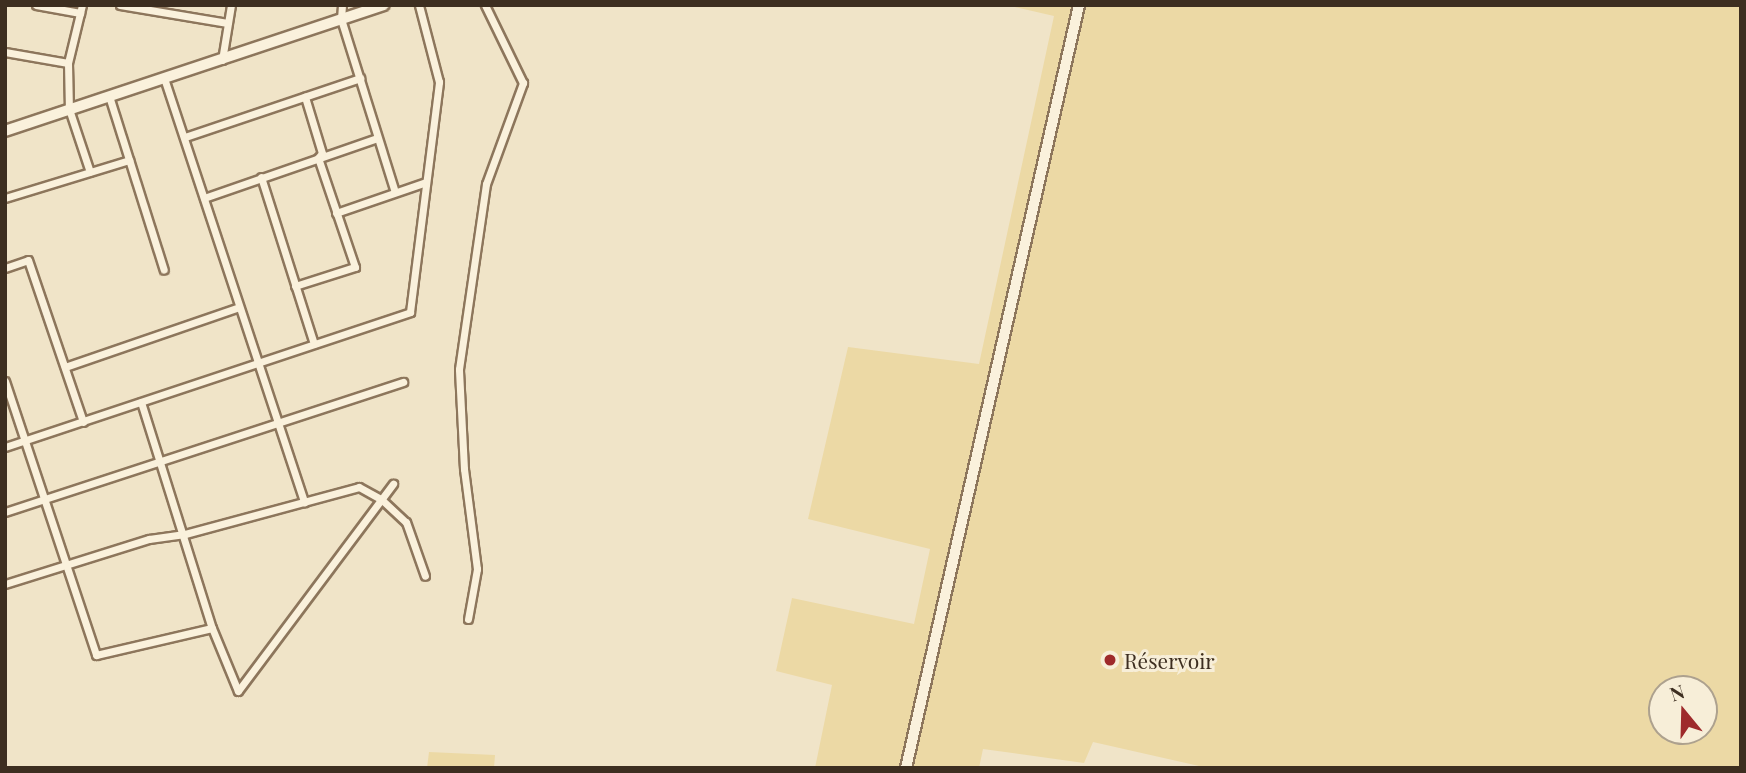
<!DOCTYPE html>
<meta charset="utf-8">
<style>
body{margin:0}
#map{position:relative;width:1746px;height:773px;overflow:hidden;background:#f0e4c8;font-family:"Playfair Display",serif}
div>[style]{position:absolute}
[style*='--x']{left:calc(var(--x)*1px);top:calc(var(--y)*1px);width:calc(var(--w)*1px);rotate:calc(var(--a)*1deg)}
.sand>*{inset:0;background:#ecd9a5}
.roads{filter:drop-shadow(2px 0 #8d765c) drop-shadow(-2px 0 #8d765c) drop-shadow(0 2px #8d765c) drop-shadow(0 -2px #8d765c)}
.street>*{height:7px;margin:-3.5px;padding:0 3.5px;transform-origin:3.5px;border-radius:3.5px;background:#faf1dc}
.secondary>*{height:10px;margin:-5px;padding:0 5px;transform-origin:5px;border-radius:5px;background:#faf1dc}
.dots>*{width:19px;height:19px;translate:-50% -50%;box-sizing:border-box;border:4px solid #f7eed8;border-radius:50%}
span{translate:-50% -50%;white-space:nowrap;text-align:center;line-height:1.15;-webkit-text-stroke:6px #f7eed8;paint-order:stroke}
.poi-label{font-size:21px;color:#3d2e20}
.left{translate:0 -50%;text-align:left}
.frame{position:absolute;inset:0;border:7px solid #3d2e20;pointer-events:none}
.north{position:absolute;left:1648px;top:675px;width:70px;height:70px;box-sizing:border-box;background:#f7eed8;border:2px solid #ada18e;border-radius:50%;rotate:341deg;font-size:19px;font-weight:700;line-height:28px;text-align:center;color:#3d2e20}
.north::after{content:'';display:block;margin:auto;width:24px;height:32px;background:#9e2a2b;clip-path:polygon(50% 0,100% 100%,50% 72%,0 100%)}
</style>
<div id="map">
<div class="sand">
<i style="clip-path:polygon(evenodd,1006px 5px,1741px 5px,1741px 768px,1208px 768px,1093px 742px,1084px 763px,983px 749px,979px 768px,815px 768px,832px 685px,776px 671px,792px 598px,914px 624px,930px 549px,808px 519px,848px 347px,979px 364px,1054px 16px,1006px 5px,1662px 689px,1704px 689px,1704px 731px,1662px 731px,1662px 689px)"></i>
<i style="clip-path:polygon(429px 752px,495px 755px,494px 768px,427px 768px)"></i>
</div>
<div class="roads">
<div class="street">
<i style="--x:36;--y:5;--w:45;--a:10.3"></i>
<i style="--x:82;--y:5;--w:60;--a:103.6"></i>
<i style="--x:68;--y:63;--w:46;--a:88.8"></i>
<i style="--x:69;--y:109;--w:66;--a:71.6"></i>
<i style="--x:120;--y:5;--w:109;--a:9.5"></i>
<i style="--x:342;--y:5;--w:14;--a:94"></i>
<i style="--x:341;--y:19;--w:181;--a:72.7"></i>
<i style="--x:5;--y:52;--w:64;--a:9.9"></i>
<i style="--x:222;--y:60;--w:56;--a:-80.7"></i>
<i style="--x:164;--y:78;--w:447;--a:71.7"></i>
<i style="--x:109;--y:96;--w:182;--a:72.5"></i>
<i style="--x:185;--y:137;--w:185;--a:-18.6"></i>
<i style="--x:261;--y:177;--w:175;--a:72.4"></i>
<i style="--x:5;--y:198;--w:130;--a:-17"></i>
<i style="--x:204;--y:198;--w:183;--a:-19.1"></i>
<i style="--x:336;--y:213;--w:95;--a:-19"></i>
<i style="--x:5;--y:268;--w:24;--a:-19"></i>
<i style="--x:28;--y:260;--w:171;--a:71.2"></i>
<i style="--x:295;--y:286;--w:63;--a:-17.6"></i>
<i style="--x:355;--y:267;--w:115;--a:-108.7"></i>
<i style="--x:318;--y:158;--w:6;--a:-51"></i>
<i style="--x:322;--y:153;--w:59;--a:-106.9"></i>
<i style="--x:65;--y:367;--w:184;--a:-19"></i>
<i style="--x:5;--y:381;--w:289;--a:71.6"></i>
<i style="--x:96;--y:655;--w:119;--a:-13.1"></i>
<i style="--x:141;--y:402;--w:237;--a:72.6"></i>
<i style="--x:212;--y:628;--w:68;--a:67.6"></i>
<i style="--x:5;--y:447;--w:427;--a:-18.4"></i>
<i style="--x:410;--y:312;--w:232;--a:-82.8"></i>
<i style="--x:439;--y:82;--w:80;--a:-104.6"></i>
<i style="--x:5;--y:512;--w:419;--a:-18.1"></i>
<i style="--x:5;--y:584;--w:151;--a:-17.4"></i>
<i style="--x:149;--y:539;--w:36;--a:-8"></i>
<i style="--x:185;--y:534;--w:180;--a:-15.1"></i>
<i style="--x:359;--y:487;--w:25;--a:29"></i>
<i style="--x:381;--y:499;--w:34;--a:43"></i>
<i style="--x:406;--y:522;--w:57;--a:70.6"></i>
<i style="--x:468;--y:619;--w:51;--a:-79.8"></i>
<i style="--x:477;--y:569;--w:101;--a:-97.4"></i>
<i style="--x:464;--y:469;--w:100;--a:-92.9"></i>
<i style="--x:459;--y:369;--w:187;--a:-81.7"></i>
<i style="--x:486;--y:184;--w:108;--a:-69.9"></i>
<i style="--x:523;--y:83;--w:87;--a:-116"></i>
<i style="--x:238;--y:691;--w:259;--a:-53.2"></i>
</div>
<div class="secondary">
<i style="--x:5;--y:131;--w:399;--a:-18.4"></i>
<i style="--x:906;--y:768;--w:782;--a:-77.22"></i>
</div>
</div>
<div class="dots">
<i style="left:1110px;top:660px;background:#9e2a2b"></i>
</div>
<div class="poi-label">
<span class="left" style="left:1124px;top:660px">Réservoir</span>
</div>
<div class="frame"></div>
<div class="north">N</div>
</div>
